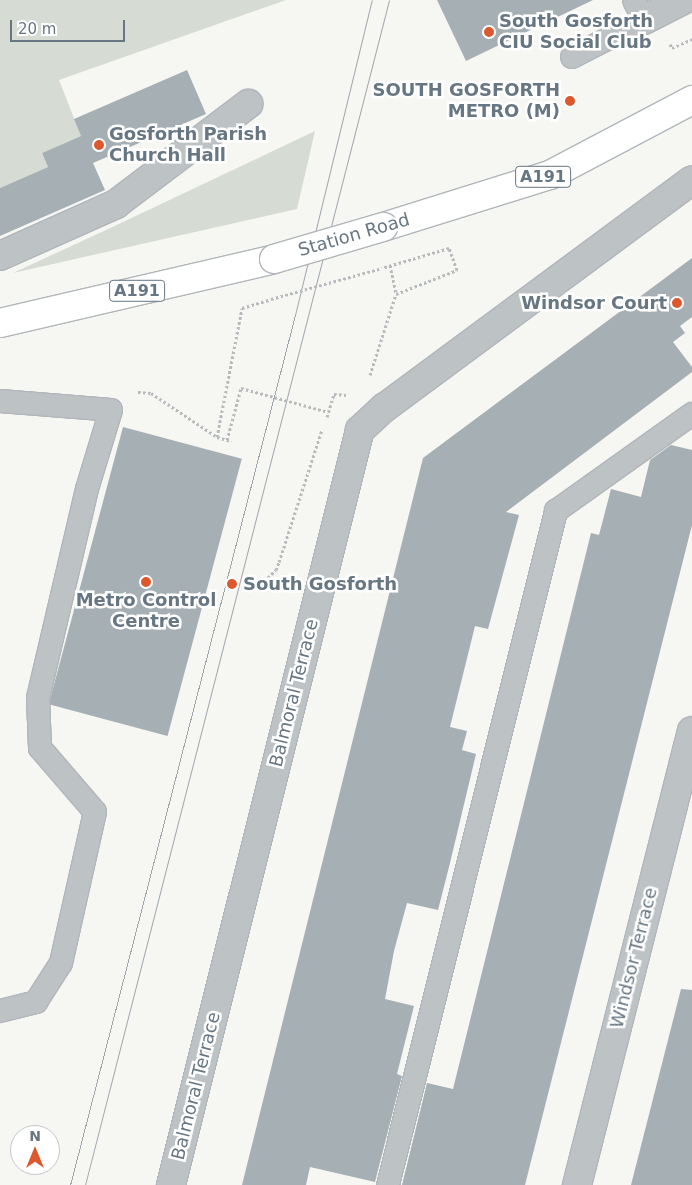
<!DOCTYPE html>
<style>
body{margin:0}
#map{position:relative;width:692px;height:1185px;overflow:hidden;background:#f6f6f3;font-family:"DejaVu Sans",sans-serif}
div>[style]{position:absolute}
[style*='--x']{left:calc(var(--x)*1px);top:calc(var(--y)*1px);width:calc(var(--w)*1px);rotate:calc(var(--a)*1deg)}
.green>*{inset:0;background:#d6dbd3}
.building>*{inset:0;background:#a6afb4;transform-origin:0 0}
.path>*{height:3px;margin-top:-1.5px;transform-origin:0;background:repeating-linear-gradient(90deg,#b8bbbd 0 2.5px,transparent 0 5px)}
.roads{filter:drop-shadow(1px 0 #b1b6ba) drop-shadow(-1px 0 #b1b6ba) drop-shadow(0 1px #b1b6ba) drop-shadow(0 -1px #b1b6ba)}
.service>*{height:22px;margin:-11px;padding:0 11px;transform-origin:11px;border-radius:11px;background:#bdc2c5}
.minor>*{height:28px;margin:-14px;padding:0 14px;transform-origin:14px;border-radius:14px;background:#bdc2c5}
.primary>*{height:28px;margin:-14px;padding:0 14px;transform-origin:14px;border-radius:14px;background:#fff}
.tram>*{height:1px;margin:-0.5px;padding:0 0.5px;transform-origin:0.5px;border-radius:0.5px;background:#9fa6ab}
.path-bridge>*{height:3px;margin-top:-1.5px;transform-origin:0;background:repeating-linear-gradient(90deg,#b8bbbd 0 2.5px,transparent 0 5px)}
.bridges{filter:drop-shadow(1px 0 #b1b6ba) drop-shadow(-1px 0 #b1b6ba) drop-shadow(0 1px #b1b6ba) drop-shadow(0 -1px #b1b6ba)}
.primary-bridge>*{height:28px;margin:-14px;padding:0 14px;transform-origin:14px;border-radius:14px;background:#fff}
.dots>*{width:14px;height:14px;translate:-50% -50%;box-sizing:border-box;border:2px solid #fff;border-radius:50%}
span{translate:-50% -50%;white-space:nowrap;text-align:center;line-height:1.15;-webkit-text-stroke:5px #fff;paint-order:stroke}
.shield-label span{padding:1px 4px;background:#fff;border:1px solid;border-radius:4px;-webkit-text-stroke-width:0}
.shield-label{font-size:16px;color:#667683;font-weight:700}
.poi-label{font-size:18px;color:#667683;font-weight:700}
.left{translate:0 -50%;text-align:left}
.right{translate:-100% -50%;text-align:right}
.street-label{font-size:18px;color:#667683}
.north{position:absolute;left:10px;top:1125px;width:50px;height:50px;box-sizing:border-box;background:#fff;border:1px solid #c2c8cd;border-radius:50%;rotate:0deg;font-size:14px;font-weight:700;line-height:20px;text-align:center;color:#667683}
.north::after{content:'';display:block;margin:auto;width:18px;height:22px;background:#dd582d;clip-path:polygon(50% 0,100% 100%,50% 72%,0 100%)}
.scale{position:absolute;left:10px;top:20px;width:115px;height:22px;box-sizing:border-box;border:2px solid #667683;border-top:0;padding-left:6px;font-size:15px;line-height:18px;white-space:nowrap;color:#667683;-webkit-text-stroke:4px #fff;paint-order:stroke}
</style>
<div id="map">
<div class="green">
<i style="clip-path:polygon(0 0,286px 0,59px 80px,81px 136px,42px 153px,48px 167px,0 188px)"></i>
<i style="clip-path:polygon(315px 131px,297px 209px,13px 273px,121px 223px)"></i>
</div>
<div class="building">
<i style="clip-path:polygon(437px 0,593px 0,466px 61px)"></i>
<i style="clip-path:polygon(187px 70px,206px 114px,93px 163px,105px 190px,0 236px,0 188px,48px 167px,42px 153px,81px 136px,74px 119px)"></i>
<i style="clip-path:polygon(692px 258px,692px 317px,680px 326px,685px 333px,673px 342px,692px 367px,692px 372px,506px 512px,519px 515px,488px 629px,475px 626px,450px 727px,467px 731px,462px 750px,476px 754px,450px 863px,438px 910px,407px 903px,394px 951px,385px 999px,414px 1006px,397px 1074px,402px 1076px,375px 1182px,310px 1167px,306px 1185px,242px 1185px,423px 458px)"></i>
<i style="left:123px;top:427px;width:123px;height:287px;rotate:15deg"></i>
<i style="clip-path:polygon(671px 445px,692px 450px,692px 525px,525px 1185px,402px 1185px,427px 1083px,453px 1089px,591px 533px,599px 535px,611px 489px,641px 497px,650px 460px)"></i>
<i style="clip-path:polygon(681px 989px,692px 990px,692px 1185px,631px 1185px)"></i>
</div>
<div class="path">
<i style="--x:670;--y:44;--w:4;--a:63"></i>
<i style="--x:672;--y:48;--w:22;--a:-24"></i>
<i style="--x:390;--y:265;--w:30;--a:78"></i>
<i style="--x:370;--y:375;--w:85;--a:-72.2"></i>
<i style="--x:396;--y:294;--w:66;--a:-21.5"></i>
<i style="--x:457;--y:270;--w:23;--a:-110"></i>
<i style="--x:449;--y:248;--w:70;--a:163.4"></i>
<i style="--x:138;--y:392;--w:13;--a:4"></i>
<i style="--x:151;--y:393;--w:79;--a:33.7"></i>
<i style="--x:217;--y:437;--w:15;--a:16"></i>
<i style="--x:327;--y:417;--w:24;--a:-73"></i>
<i style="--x:334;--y:394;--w:12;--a:5"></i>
<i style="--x:217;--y:437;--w:131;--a:-79"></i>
<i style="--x:242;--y:308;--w:30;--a:-17"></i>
<i style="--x:227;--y:440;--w:54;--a:-74.9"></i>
<i style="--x:264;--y:581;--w:16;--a:-43"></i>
<i style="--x:276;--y:570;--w:9;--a:-69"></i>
<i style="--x:279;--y:562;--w:139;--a:-72"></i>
</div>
<div class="roads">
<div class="service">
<i style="--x:572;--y:57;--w:81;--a:-27.2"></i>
<i style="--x:644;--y:20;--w:22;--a:-117"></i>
<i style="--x:0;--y:401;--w:111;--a:4.6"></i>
<i style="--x:111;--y:410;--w:83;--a:106.9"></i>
<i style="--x:87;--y:489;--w:215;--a:103.2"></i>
<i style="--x:38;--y:698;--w:50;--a:87.7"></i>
<i style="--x:40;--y:748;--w:84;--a:49.3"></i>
<i style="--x:95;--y:812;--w:155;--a:102.7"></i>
<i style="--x:61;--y:963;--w:46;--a:122.7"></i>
<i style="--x:36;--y:1002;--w:37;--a:166"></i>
<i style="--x:388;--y:1185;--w:695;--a:-76"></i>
<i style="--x:556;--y:511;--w:167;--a:-35.5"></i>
</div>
<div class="minor">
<i style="--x:644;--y:20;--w:44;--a:-27.1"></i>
<i style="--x:0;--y:256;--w:127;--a:-24.1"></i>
<i style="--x:116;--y:204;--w:166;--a:-37.1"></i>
<i style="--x:171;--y:1185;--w:778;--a:-75.95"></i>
<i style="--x:360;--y:430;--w:33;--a:-43"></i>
<i style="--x:384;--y:408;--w:383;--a:-36.5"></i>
<i style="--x:577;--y:1185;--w:468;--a:-75.8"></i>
</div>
<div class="primary">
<i style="--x:383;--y:227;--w:175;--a:-17.3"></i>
<i style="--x:550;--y:175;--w:161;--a:-27.8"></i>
<i style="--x:0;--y:323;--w:281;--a:-13.1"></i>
</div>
</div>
<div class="tram">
<i style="--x:70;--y:1185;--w:899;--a:-75.5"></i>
<i style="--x:295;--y:315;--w:324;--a:-76.3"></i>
<i style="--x:85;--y:1185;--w:1223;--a:-75.61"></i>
</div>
<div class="path-bridge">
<i style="--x:271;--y:299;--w:115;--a:-15.6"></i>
<i style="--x:241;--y:388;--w:90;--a:15.4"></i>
</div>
<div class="bridges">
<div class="primary-bridge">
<i style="--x:274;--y:259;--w:114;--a:-16.4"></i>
</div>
</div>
<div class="dots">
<i style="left:489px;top:32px;background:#dd582d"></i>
<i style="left:570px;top:101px;background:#dd582d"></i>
<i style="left:99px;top:145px;background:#dd582d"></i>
<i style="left:677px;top:303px;background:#dd582d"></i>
<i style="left:146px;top:582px;background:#dd582d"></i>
<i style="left:232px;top:584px;background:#dd582d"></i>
</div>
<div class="shield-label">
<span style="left:543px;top:177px">A191</span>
<span style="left:137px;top:291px">A191</span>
</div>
<div class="poi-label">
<span class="left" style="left:499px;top:32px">South Gosforth<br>CIU Social Club</span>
<span class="right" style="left:560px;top:101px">SOUTH GOSFORTH<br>METRO (M)</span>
<span class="left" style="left:109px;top:145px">Gosforth Parish<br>Church Hall</span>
<span class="right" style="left:667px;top:303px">Windsor Court</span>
<span class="left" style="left:243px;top:584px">South Gosforth</span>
<span style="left:146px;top:611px">Metro Control<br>Centre</span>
</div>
<div class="street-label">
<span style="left:354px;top:235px;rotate:-16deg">Station Road</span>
<span style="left:294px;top:693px;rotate:-76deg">Balmoral Terrace</span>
<span style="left:634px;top:958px;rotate:-76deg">Windsor Terrace</span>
<span style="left:196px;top:1086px;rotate:-76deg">Balmoral Terrace</span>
</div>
<div class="north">N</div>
<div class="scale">20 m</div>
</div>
